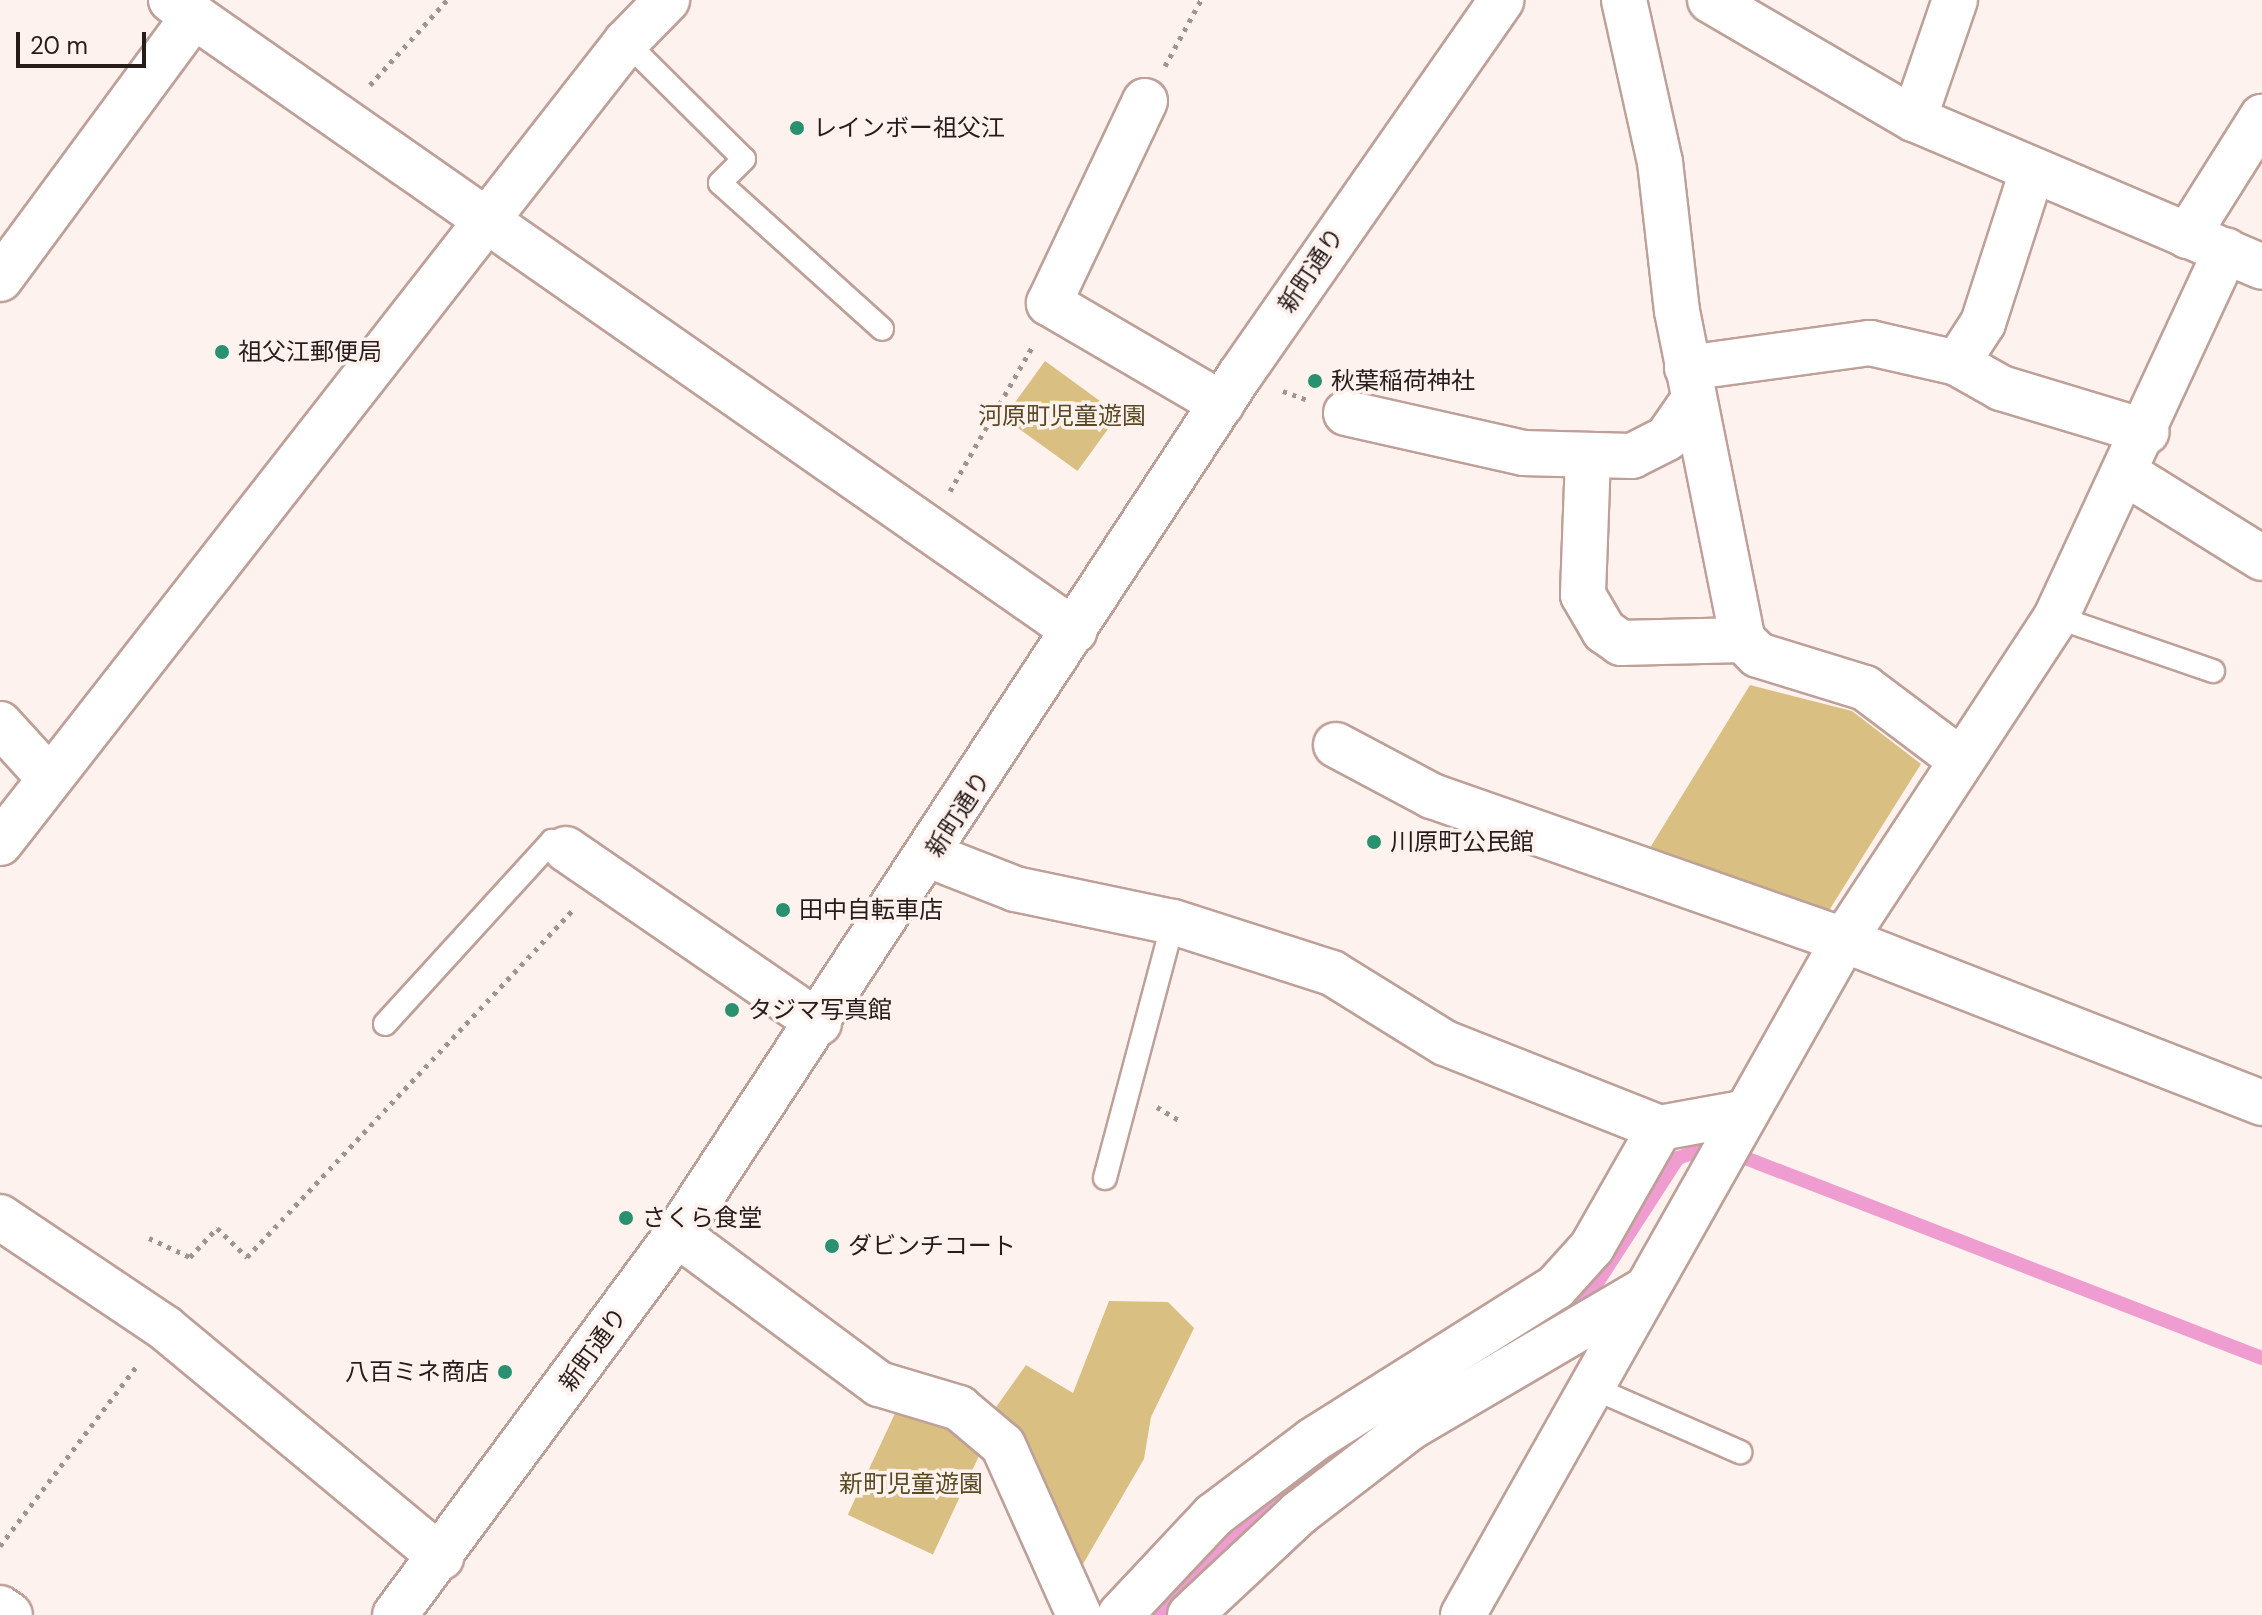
<!DOCTYPE html>
<meta charset="utf-8">
<style>
body{margin:0}
#map{position:relative;width:2262px;height:1615px;overflow:hidden;background:#fef2ee;font-family:"DM Sans","Noto Sans JP",sans-serif}
div>[style]{position:absolute}
[style*='--x']{left:calc(var(--x)*1px);top:calc(var(--y)*1px);width:calc(var(--w)*1px);rotate:calc(var(--a)*1deg)}
.green>*{inset:0;background:#d9bf81;transform-origin:0 0}
.stream>*{height:14px;margin:-7px;padding:0 7px;transform-origin:7px;border-radius:7px;background:#ef9dd0}
.path>*{height:5px;margin-top:-2.5px;transform-origin:0;background:repeating-linear-gradient(90deg,#a09491 0 4px,transparent 0 10px)}
.roads{filter:drop-shadow(2px 0 #bea099) drop-shadow(-2px 0 #bea099) drop-shadow(0 2px #bea099) drop-shadow(0 -2px #bea099)}
.service>*{height:22px;margin:-11px;padding:0 11px;transform-origin:11px;border-radius:11px;background:#fff}
.minor>*{height:44px;margin:-22px;padding:0 22px;transform-origin:22px;border-radius:22px;background:#fff}
.dots>*{width:22px;height:22px;translate:-50% -50%;box-sizing:border-box;border:4px solid #fef2ee;border-radius:50%}
span{translate:-50% -50%;white-space:nowrap;text-align:center;line-height:1.15;-webkit-text-stroke:7px #fef2ee;paint-order:stroke}
.poi-label{font-size:24px;color:#271c19}
.left{translate:0 -50%;text-align:left}
.right{translate:-100% -50%;text-align:right}
.street-label{font-size:24px;color:#271c19}
.park-label{font-size:24px;color:#5a4a24}
.scale{position:absolute;left:16px;top:32px;width:130px;height:36px;box-sizing:border-box;border:4px solid #271c19;border-top:0;padding-left:10px;font-size:24px;line-height:28px;white-space:nowrap;color:#271c19;-webkit-text-stroke:6px #fef2ee;paint-order:stroke}
</style>
<div id="map">
<div class="green">
<i style="left:1045px;top:361px;width:91px;height:70px;rotate:36deg"></i>
<i style="clip-path:polygon(1750px 685px,1852px 711px,1921px 764px,1823px 920px,1648px 851px)"></i>
<i style="clip-path:polygon(1109px 1301px,1168px 1302px,1194px 1328px,1151px 1417px,1144px 1459px,1076px 1576px,994px 1410px,1026px 1365px,1073px 1393px)"></i>
<i style="left:898px;top:1407px;width:94px;height:119px;rotate:25deg"></i>
</div>
<div class="stream">
<i style="--x:1748;--y:1159;--w:551;--a:21.16"></i>
<i style="--x:1571;--y:1309;--w:17;--a:-31"></i>
<i style="--x:1586;--y:1300;--w:169;--a:-57.1"></i>
<i style="--x:1678;--y:1158;--w:37;--a:-20"></i>
<i style="--x:1156;--y:1615;--w:187;--a:-44.1"></i>
<i style="--x:1290;--y:1485;--w:75;--a:-32"></i>
</div>
<div class="path">
<i style="--x:1165;--y:66;--w:75;--a:-61.4"></i>
<i style="--x:370;--y:85;--w:115;--a:-47.8"></i>
<i style="--x:1283;--y:391;--w:27;--a:20"></i>
<i style="--x:950;--y:491;--w:169;--a:-60.3"></i>
<i style="--x:1157;--y:1107;--w:27;--a:31"></i>
<i style="--x:149;--y:1238;--w:45;--a:24.9"></i>
<i style="--x:190;--y:1257;--w:40;--a:-47"></i>
<i style="--x:217;--y:1228;--w:42;--a:44"></i>
<i style="--x:247;--y:1257;--w:478;--a:-46.8"></i>
<i style="--x:0;--y:1546;--w:228;--a:-52.8"></i>
</div>
<div class="roads">
<div class="service">
<i style="--x:626;--y:42;--w:166;--a:44.8"></i>
<i style="--x:744;--y:159;--w:34;--a:135"></i>
<i style="--x:720;--y:183;--w:218;--a:42"></i>
<i style="--x:2056;--y:617;--w:166;--a:19"></i>
<i style="--x:385;--y:1024;--w:248;--a:-47.6"></i>
<i style="--x:552;--y:841;--w:16;--a:30"></i>
<i style="--x:1105;--y:1178;--w:265;--a:-75.1"></i>
<i style="--x:1591;--y:1387;--w:163;--a:23.6"></i>
</div>
<div class="minor">
<i style="--x:171;--y:0;--w:1102;--a:34.92"></i>
<i style="--x:1624;--y:0;--w:166;--a:77.5"></i>
<i style="--x:1660;--y:162;--w:150;--a:83.5"></i>
<i style="--x:1677;--y:311;--w:336;--a:78.7"></i>
<i style="--x:1743;--y:640;--w:21;--a:45"></i>
<i style="--x:1758;--y:655;--w:112;--a:17.1"></i>
<i style="--x:1865;--y:688;--w:120;--a:36.9"></i>
<i style="--x:1710;--y:0;--w:236;--a:30.3"></i>
<i style="--x:1914;--y:119;--w:378;--a:23"></i>
<i style="--x:1145;--y:101;--w:224;--a:115.4"></i>
<i style="--x:1049;--y:303;--w:200;--a:30.3"></i>
<i style="--x:1914;--y:119;--w:126;--a:-71"></i>
<i style="--x:2187;--y:236;--w:141;--a:-57.8"></i>
<i style="--x:0;--y:279;--w:327;--a:-53.6"></i>
<i style="--x:1957;--y:363;--w:48;--a:-57"></i>
<i style="--x:1983;--y:323;--w:157;--a:-72.1"></i>
<i style="--x:1687;--y:368;--w:185;--a:-7.8"></i>
<i style="--x:1870;--y:343;--w:89;--a:12.9"></i>
<i style="--x:1957;--y:363;--w:51;--a:29.6"></i>
<i style="--x:2001;--y:388;--w:152;--a:16.8"></i>
<i style="--x:1346;--y:413;--w:181;--a:12.7"></i>
<i style="--x:1523;--y:453;--w:109;--a:1.6"></i>
<i style="--x:1632;--y:456;--w:39;--a:-27"></i>
<i style="--x:1667;--y:438;--w:47;--a:-55.3"></i>
<i style="--x:1588;--y:457;--w:138;--a:92.1"></i>
<i style="--x:1583;--y:595;--w:42;--a:59.7"></i>
<i style="--x:1604;--y:631;--w:21;--a:35"></i>
<i style="--x:1621;--y:643;--w:122;--a:-1.4"></i>
<i style="--x:2127;--y:474;--w:159;--a:31.9"></i>
<i style="--x:0;--y:724;--w:74;--a:47.7"></i>
<i style="--x:1336;--y:745;--w:109;--a:28"></i>
<i style="--x:1432;--y:796;--w:436;--a:19.3"></i>
<i style="--x:1844;--y:940;--w:449;--a:21.3"></i>
<i style="--x:0;--y:843;--w:1017;--a:-51.99"></i>
<i style="--x:626;--y:42;--w:59;--a:-45.7"></i>
<i style="--x:566;--y:849;--w:307;--a:34.5"></i>
<i style="--x:931;--y:856;--w:90;--a:21.4"></i>
<i style="--x:1015;--y:889;--w:161;--a:11.8"></i>
<i style="--x:1173;--y:922;--w:167;--a:17.8"></i>
<i style="--x:1332;--y:973;--w:133;--a:31.8"></i>
<i style="--x:1445;--y:1043;--w:231;--a:21.6"></i>
<i style="--x:1660;--y:1128;--w:88;--a:-10.4"></i>
<i style="--x:0;--y:1217;--w:199;--a:33.9"></i>
<i style="--x:165;--y:1328;--w:359;--a:39.7"></i>
<i style="--x:677;--y:1234;--w:252;--a:36.6"></i>
<i style="--x:879;--y:1384;--w:84;--a:16.7"></i>
<i style="--x:959;--y:1408;--w:57;--a:40.1"></i>
<i style="--x:1003;--y:1445;--w:186;--a:65.9"></i>
<i style="--x:0;--y:1608;--w:12;--a:35"></i>
<i style="--x:395;--y:1615;--w:474;--a:-53.5"></i>
<i style="--x:677;--y:1234;--w:1027;--a:-56.76"></i>
<i style="--x:1240;--y:375;--w:457;--a:-55.1"></i>
<i style="--x:1120;--y:1615;--w:137;--a:-46.8"></i>
<i style="--x:1214;--y:1515;--w:124;--a:-37.1"></i>
<i style="--x:1313;--y:1440;--w:287;--a:-32.2"></i>
<i style="--x:1556;--y:1287;--w:54;--a:-48"></i>
<i style="--x:1592;--y:1247;--w:137;--a:-60.3"></i>
<i style="--x:1190;--y:1615;--w:149;--a:-43.1"></i>
<i style="--x:1299;--y:1513;--w:141;--a:-37.5"></i>
<i style="--x:1411;--y:1427;--w:269;--a:-30.4"></i>
<i style="--x:1463;--y:1615;--w:775;--a:-60.56"></i>
<i style="--x:1844;--y:940;--w:386;--a:-56.7"></i>
<i style="--x:2056;--y:617;--w:404;--a:-65.1"></i>
</div>
</div>
<div class="dots">
<i style="left:797px;top:128px;background:#29916f"></i>
<i style="left:222px;top:352px;background:#29916f"></i>
<i style="left:1315px;top:381px;background:#29916f"></i>
<i style="left:1374px;top:842px;background:#29916f"></i>
<i style="left:783px;top:910px;background:#29916f"></i>
<i style="left:732px;top:1010px;background:#29916f"></i>
<i style="left:626px;top:1218px;background:#29916f"></i>
<i style="left:832px;top:1246px;background:#29916f"></i>
<i style="left:505px;top:1372px;background:#29916f"></i>
</div>
<div class="poi-label">
<span class="left" style="left:813px;top:128px">レインボー祖父江</span>
<span class="left" style="left:238px;top:352px">祖父江郵便局</span>
<span class="left" style="left:1331px;top:381px">秋葉稲荷神社</span>
<span class="left" style="left:1390px;top:842px">川原町公民館</span>
<span class="left" style="left:799px;top:910px">田中自転車店</span>
<span class="left" style="left:748px;top:1010px">タジマ写真館</span>
<span class="left" style="left:642px;top:1218px">さくら食堂</span>
<span class="left" style="left:848px;top:1246px">ダビンチコート</span>
<span class="right" style="left:489px;top:1372px">八百ミネ商店</span>
</div>
<div class="street-label">
<span style="left:1311px;top:270px;rotate:-56deg">新町通り</span>
<span style="left:958px;top:814px;rotate:-57deg">新町通り</span>
<span style="left:593px;top:1349px;rotate:-54deg">新町通り</span>
</div>
<div class="park-label">
<span style="left:1062px;top:416px">河原町児童遊園</span>
<span style="left:911px;top:1484px">新町児童遊園</span>
</div>
<div class="scale">20 m</div>
</div>
